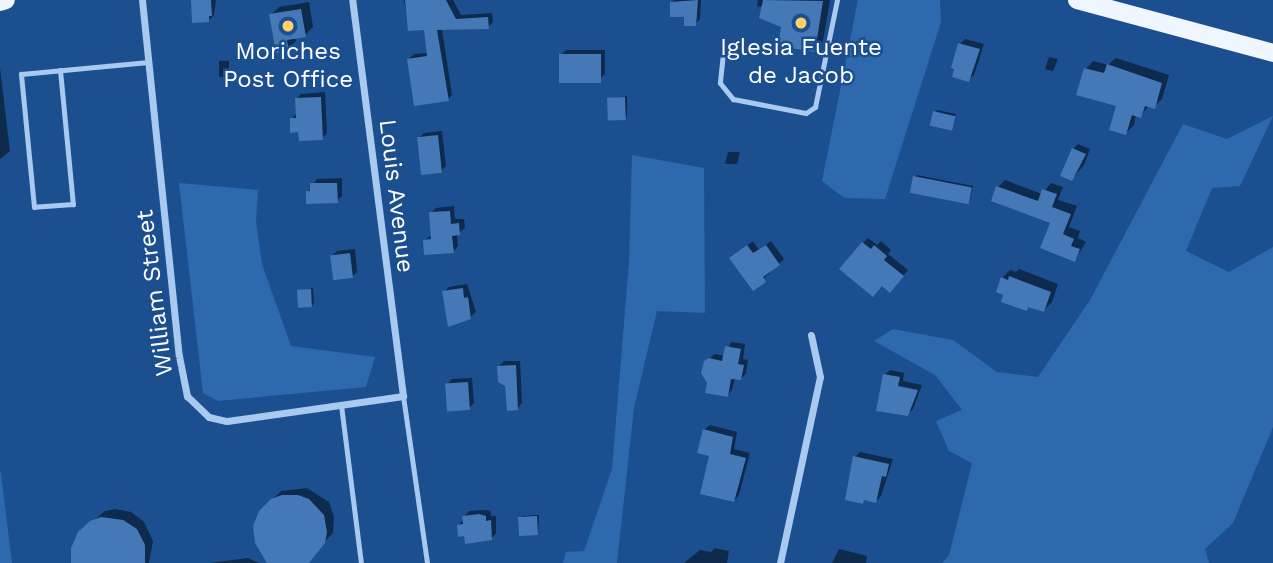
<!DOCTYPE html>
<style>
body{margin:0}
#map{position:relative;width:1273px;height:563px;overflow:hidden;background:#1b4f8f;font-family:"Work Sans",sans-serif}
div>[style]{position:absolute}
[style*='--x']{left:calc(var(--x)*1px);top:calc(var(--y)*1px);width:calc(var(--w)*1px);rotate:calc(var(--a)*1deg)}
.green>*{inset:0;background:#2e69ad}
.shadow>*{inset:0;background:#0007;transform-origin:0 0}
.building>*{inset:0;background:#4478b7;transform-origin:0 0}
.lane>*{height:5px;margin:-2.5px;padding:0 2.5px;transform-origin:2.5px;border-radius:2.5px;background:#a9c9ee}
.street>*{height:7px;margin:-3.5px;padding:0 3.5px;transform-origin:3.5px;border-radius:3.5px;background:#a9c9ee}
.primary>*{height:18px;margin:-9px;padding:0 9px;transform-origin:9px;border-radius:9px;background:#f0f6ff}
.dots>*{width:19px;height:19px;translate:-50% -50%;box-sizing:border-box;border:4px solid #1b4f8f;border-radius:50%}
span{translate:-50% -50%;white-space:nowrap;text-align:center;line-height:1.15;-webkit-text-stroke:5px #1b4f8f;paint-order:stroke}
.poi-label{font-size:24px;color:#fff}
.street-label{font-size:24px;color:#fff}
</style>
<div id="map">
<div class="green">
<i style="clip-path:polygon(858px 0,940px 0,941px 22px,885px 199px,844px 198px,822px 181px)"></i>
<i style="clip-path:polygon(1273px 116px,1240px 186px,1212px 188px,1186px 251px,1229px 272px,1273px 247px,1273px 427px,1233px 523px,1205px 549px,1209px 563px,942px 563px,949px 555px,972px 463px,949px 451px,936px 421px,962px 410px,935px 375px,874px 341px,893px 329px,953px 340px,997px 372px,1038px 377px,1090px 300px,1183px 124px,1227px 139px)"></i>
<i style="clip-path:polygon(632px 155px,704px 168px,705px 313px,657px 311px,634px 408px,617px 563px,563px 563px,566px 552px,584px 551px,612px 469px,629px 262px)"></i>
<i style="clip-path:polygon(179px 183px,258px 190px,256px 222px,262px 264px,291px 346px,375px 357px,366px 387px,218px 401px,203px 393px)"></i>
<i style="clip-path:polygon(0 471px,1px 473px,12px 563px,0 563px)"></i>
</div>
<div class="shadow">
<i style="clip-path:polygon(192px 0,216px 0,214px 15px,208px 21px)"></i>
<i style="clip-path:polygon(404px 0,453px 0,461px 15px,492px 13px,493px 22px,488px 27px,442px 29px,452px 95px,448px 100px,409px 59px,414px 54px,428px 53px,426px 28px,409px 29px)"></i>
<i style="clip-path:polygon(674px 0,701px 0,700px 19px,695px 24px,672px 2px)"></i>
<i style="clip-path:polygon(758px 0,830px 0,823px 41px,814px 50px,763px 7px,757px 6px)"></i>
<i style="clip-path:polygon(309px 2px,313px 27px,305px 35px,295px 37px,296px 41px,288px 49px,271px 15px,279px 7px)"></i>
<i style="clip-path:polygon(965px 39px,984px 44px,974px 75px,968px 80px,956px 68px,960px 44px)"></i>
<i style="clip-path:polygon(566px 50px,605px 50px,605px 74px,600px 79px,561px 55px)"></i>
<i style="clip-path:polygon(1049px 57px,1058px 59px,1053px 71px,1045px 69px)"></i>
<i style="clip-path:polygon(1116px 58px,1169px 75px,1162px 99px,1154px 107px,1149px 105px,1141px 116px,1136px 114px,1134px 125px,1126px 133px,1118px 105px,1086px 69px,1093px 61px,1108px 65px)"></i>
<i style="left:219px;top:61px;width:10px;height:16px"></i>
<i style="clip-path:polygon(0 68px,10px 151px,0 159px)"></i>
<i style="clip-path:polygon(325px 92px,327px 133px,322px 138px,300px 130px,291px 119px,297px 113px,296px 99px,301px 94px)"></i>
<i style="clip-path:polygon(627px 96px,627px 116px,625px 118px,609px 99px)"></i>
<i style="clip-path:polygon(937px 110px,956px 114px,950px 130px,935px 112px)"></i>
<i style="clip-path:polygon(442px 131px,446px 166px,441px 171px,419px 138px,424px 133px)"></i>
<i style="clip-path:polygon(1078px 144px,1090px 149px,1084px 165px,1072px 179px,1073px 149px)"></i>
<i style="clip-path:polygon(728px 152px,740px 152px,737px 164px,725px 164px)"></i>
<i style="clip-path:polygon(917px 175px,973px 186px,970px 200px,968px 202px,915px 177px)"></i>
<i style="clip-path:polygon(342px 178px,342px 196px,337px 201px,308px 192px,317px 179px)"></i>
<i style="clip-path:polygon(1005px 180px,1042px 194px,1051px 183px,1063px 187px,1058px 200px,1077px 206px,1069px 227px,1080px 231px,1078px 238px,1086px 242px,1075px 260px,1052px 222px,998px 187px)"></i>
<i style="clip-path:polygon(454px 206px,455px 219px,464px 219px,465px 228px,457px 234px,458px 246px,453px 252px,425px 240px,432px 235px,431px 213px,436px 208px)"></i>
<i style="clip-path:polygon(868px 238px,877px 245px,881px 241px,891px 250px,888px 254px,908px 270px,895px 285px,863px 243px)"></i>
<i style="clip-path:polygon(753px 241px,759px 250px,771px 241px,784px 259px,753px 289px,737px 253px)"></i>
<i style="clip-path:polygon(355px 249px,357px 272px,352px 277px,332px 256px,337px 251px)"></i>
<i style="clip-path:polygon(1019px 269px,1058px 284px,1052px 302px,1044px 310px,1030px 305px,1026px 309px,1005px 294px,1002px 278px,1010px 270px,1016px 272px)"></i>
<i style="clip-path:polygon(467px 284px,476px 312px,470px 317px,444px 292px,449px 287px)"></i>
<i style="clip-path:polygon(313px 288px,314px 303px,312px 306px,298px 291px)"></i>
<i style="clip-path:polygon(731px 342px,745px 344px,743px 359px,748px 360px,746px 373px,741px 379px,735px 378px,732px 390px,727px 396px,709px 383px,705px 362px,715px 354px,725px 356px)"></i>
<i style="clip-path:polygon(504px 361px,520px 361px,522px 403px,517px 409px,499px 366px)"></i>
<i style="clip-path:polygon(890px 370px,904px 373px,903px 381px,922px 385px,913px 409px,908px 414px,885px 375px)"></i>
<i style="clip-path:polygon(472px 378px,474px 403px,469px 408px,447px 385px,452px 379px)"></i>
<i style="clip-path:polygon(710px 425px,737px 432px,734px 449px,750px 453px,739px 495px,734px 501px,711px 455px,704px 430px)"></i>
<i style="clip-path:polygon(860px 452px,893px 459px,881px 496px,876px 501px,866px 498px,862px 502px,855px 457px)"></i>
<i style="clip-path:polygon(307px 488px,329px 502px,334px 517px,333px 533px,304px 563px,275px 563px,260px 512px,281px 491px)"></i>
<i style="clip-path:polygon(115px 509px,131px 512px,144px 522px,153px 541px,149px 563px,74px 563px,85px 528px,105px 511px)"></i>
<i style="clip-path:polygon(486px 510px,490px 511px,491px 516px,496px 516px,496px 533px,491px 539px,466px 534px,459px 526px,464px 517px,469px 511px)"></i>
<i style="clip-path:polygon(539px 515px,538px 533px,520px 518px,522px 516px)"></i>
<i style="clip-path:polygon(715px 548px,729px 551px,727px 563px,684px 563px,700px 550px,711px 552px)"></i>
<i style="clip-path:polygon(839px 549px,867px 556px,866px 563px,832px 563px)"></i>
<i style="clip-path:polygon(248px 558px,259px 563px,209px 563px)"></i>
</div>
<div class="building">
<i style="clip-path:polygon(191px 0,211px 0,212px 16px,209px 16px,209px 22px,192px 23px)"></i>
<i style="clip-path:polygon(405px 0,446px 0,456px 19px,488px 17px,489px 29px,437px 30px,449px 101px,414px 106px,407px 59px,427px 56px,424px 30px,408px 31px)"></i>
<i style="clip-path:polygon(698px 0,696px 26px,684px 26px,684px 17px,670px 17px,670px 2px)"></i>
<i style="clip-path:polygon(763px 0,823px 1px,815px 52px,778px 46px,781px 27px,759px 18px)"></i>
<i style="clip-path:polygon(301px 9px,306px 37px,287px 40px,289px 51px,276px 53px,269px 14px)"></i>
<i style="clip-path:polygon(958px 43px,980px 49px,969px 82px,952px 77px,954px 69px,951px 68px)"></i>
<i style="left:559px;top:54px;width:42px;height:29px"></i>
<i style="clip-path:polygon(1107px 64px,1162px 83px,1155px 109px,1145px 106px,1141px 118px,1132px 115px,1126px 135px,1109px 130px,1116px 106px,1076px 95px,1084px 68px,1104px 73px)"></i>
<i style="clip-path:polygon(321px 97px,323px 140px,299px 141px,298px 132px,290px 133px,290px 118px,296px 118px,295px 98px)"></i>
<i style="left:625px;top:97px;width:23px;height:18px;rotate:88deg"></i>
<i style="left:933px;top:111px;width:23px;height:15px;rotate:13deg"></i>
<i style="left:438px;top:135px;width:38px;height:21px;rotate:84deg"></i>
<i style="clip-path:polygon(1072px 148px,1086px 154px,1072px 181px,1060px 176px)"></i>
<i style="left:913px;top:176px;width:60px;height:17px;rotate:11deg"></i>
<i style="clip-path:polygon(310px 183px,337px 183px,338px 203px,306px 204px,306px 191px,310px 191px)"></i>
<i style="clip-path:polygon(996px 186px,1038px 201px,1042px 189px,1057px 194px,1052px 207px,1071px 214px,1063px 234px,1074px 239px,1071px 246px,1080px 249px,1075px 262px,1040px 248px,1050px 223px,991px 201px)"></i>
<i style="clip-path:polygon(450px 211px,451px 224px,459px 223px,460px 235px,452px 236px,454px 253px,424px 255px,423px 240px,431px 239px,429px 212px)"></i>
<i style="clip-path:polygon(862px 242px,871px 249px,874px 245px,887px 256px,884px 260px,904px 276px,890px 293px,882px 286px,873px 297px,839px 269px)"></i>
<i style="clip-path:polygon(747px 245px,753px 253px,766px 245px,780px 265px,763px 277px,766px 282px,753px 291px,729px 258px)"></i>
<i style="left:350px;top:253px;width:25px;height:20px;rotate:83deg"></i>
<i style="clip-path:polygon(1009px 276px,1051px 292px,1044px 312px,1028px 307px,1027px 311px,1001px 302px,1003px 295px,996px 292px,1001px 277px,1008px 280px)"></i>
<i style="clip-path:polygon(463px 288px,464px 298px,468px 297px,471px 319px,448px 327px,442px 291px)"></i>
<i style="left:311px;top:289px;width:18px;height:14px;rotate:87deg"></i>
<i style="clip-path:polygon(725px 346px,741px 349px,738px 364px,744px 365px,741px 380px,731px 379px,728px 397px,705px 393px,707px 383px,701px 373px,704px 361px,709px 358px,722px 361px)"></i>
<i style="clip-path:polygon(516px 365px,518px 410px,507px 411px,505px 386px,498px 382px,497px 366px)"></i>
<i style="clip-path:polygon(883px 374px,900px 377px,898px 386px,918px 390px,908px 416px,876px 411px)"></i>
<i style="left:468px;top:382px;width:28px;height:23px;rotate:86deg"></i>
<i style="clip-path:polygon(703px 429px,733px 437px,730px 454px,746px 458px,734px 502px,700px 494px,709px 456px,697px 453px)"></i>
<i style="clip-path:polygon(853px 456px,889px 464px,886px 477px,882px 476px,876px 503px,864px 500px,863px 504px,845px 500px)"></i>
<i style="clip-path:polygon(282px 495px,298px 495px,309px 499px,324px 515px,327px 532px,325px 543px,309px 563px,267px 563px,255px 543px,253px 526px,259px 511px,271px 499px)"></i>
<i style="clip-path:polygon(479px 514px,486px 516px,486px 521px,491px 520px,492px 540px,465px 544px,464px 536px,458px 537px,457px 525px,463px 524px,462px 516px)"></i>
<i style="left:537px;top:516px;width:19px;height:19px;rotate:87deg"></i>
<i style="clip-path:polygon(101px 517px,123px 520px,137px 529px,145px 545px,145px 563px,71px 563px,71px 548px,78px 532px,90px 521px)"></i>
</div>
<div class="lane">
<i style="--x:723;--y:53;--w:30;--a:96"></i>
<i style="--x:720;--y:83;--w:21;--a:51"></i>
<i style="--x:733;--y:99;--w:74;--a:10.9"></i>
<i style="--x:806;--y:113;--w:11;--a:-34"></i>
<i style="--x:815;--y:107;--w:109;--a:-78.4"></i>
<i style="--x:60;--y:70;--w:135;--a:84.5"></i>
<i style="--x:73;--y:204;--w:39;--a:176"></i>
<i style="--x:34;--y:207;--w:134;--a:-95.6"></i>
<i style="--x:21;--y:74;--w:128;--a:-5.4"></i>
<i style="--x:403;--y:396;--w:169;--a:81.8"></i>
<i style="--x:341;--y:405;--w:159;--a:82.8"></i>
</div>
<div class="street">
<i style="--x:142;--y:0;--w:358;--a:84.1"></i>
<i style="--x:179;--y:356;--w:41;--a:78.7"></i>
<i style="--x:187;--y:396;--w:30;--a:44"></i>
<i style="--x:209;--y:417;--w:18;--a:13"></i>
<i style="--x:227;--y:421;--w:178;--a:-8.1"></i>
<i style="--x:403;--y:396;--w:399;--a:-97.3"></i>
<i style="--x:780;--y:563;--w:190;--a:-77.9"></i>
<i style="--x:820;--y:377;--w:43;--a:-102.1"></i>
</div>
<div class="primary">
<i style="--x:1077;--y:0;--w:203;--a:15.1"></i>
<i style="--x:0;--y:2;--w:6;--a:-18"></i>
</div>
<div class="dots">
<i style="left:801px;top:23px;background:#ffd166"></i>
<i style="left:288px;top:26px;background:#ffd166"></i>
</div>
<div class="poi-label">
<span style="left:801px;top:62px">Iglesia Fuente<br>de Jacob</span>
<span style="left:288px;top:66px">Moriches<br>Post Office</span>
</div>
<div class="street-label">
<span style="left:396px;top:196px;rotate:83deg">Louis Avenue</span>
<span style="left:155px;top:293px;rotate:-97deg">William Street</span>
</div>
</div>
